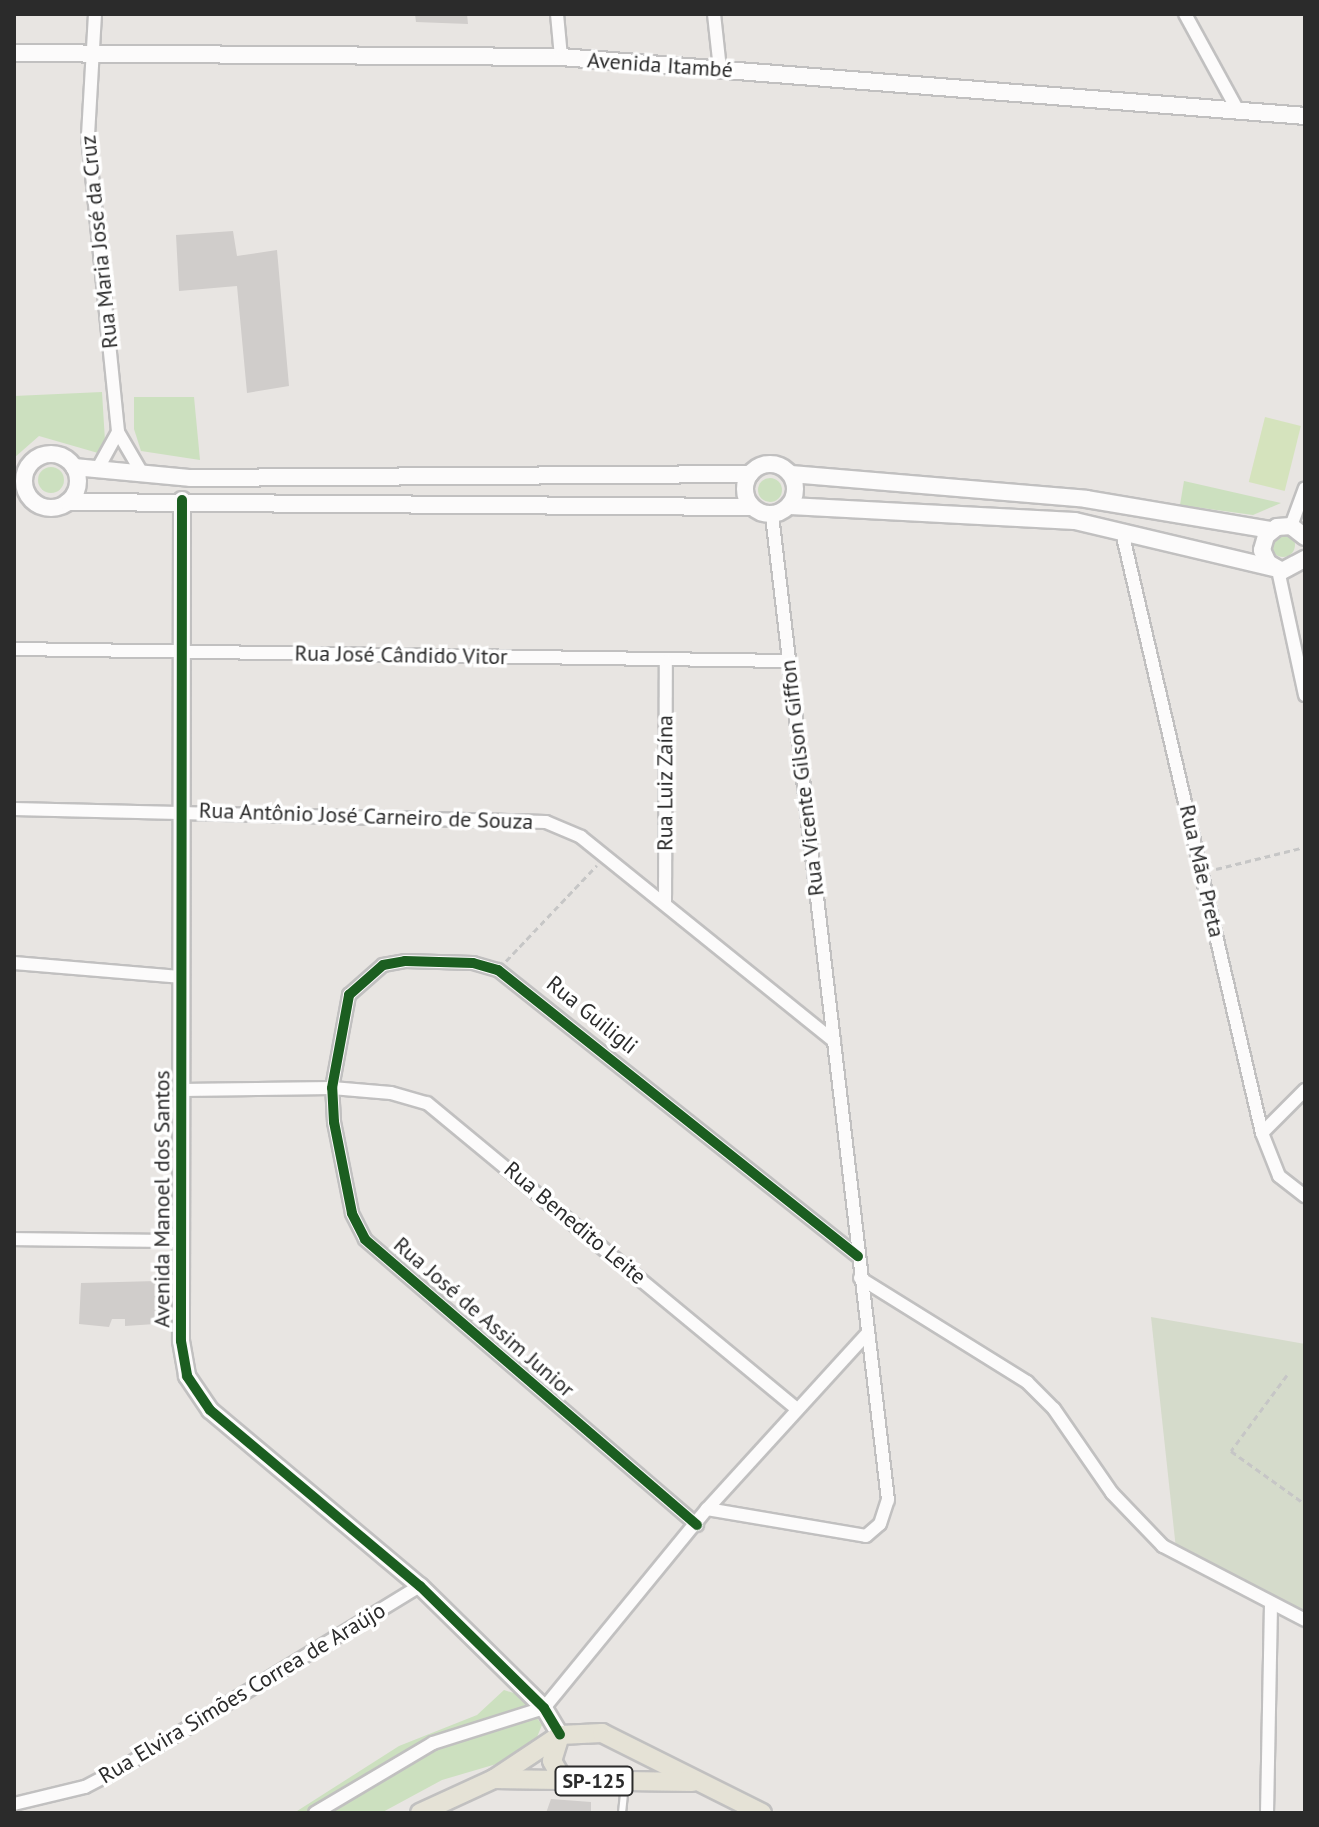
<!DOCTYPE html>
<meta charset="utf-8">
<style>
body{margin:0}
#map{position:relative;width:1319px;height:1827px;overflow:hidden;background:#e8e5e2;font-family:"PT Sans",sans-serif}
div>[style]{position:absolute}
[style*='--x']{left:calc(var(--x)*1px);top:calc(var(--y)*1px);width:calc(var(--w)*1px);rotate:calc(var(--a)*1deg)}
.green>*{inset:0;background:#cce0bf}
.round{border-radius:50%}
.cemetery>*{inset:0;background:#d5dbcb}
.pitch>*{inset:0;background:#d5e3bd;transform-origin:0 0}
.building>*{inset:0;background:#d0cdcb}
.path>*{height:3px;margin-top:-1.5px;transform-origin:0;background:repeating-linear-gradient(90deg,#c6c6c6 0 6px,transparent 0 10px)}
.roads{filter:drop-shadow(2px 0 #c1c0c0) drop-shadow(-2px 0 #c1c0c0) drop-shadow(0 2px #c1c0c0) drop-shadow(0 -2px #c1c0c0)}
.lane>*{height:6px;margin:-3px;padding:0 3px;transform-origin:3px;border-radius:3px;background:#fcfbfb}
.street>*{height:12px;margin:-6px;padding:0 6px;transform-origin:6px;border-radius:6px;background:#fcfbfb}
.secondary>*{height:16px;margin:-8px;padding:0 8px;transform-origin:8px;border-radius:8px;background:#fcfbfb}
.secondary>.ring{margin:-8px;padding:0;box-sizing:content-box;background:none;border:16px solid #fcfbfb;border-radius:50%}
.primary>*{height:18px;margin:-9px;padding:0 9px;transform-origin:9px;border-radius:9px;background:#e5e2d6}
.cycleway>*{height:10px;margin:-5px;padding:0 5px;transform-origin:5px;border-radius:5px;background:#1b5e20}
span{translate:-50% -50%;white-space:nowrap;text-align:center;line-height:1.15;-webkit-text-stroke:7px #fff;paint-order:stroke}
.shield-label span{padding:2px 6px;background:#fff;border:2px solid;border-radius:6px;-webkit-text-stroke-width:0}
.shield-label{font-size:20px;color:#2b2b2b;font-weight:700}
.street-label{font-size:22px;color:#2b2b2b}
.frame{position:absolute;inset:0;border:16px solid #2b2b2b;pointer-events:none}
</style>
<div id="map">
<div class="green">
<i style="clip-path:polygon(102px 392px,105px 441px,98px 453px,39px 436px,14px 458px,14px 396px)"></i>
<i style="clip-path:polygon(134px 397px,194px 397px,200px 460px,141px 451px,134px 429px)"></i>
<i class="round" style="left:38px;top:467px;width:26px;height:26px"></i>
<i class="round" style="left:758px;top:478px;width:24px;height:24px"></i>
<i style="clip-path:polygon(1184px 481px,1281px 503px,1253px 515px,1180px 505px)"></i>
<i class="round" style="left:1271px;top:533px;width:24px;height:24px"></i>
<i style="clip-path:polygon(504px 1690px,520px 1695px,542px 1725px,530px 1754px,442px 1780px,381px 1813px,294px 1813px,399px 1746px,477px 1715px)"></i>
</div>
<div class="cemetery">
<i style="clip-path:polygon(1151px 1317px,1305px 1344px,1305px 1612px,1176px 1549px)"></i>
</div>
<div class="pitch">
<i style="left:1265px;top:417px;width:37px;height:67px;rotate:14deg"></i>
</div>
<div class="building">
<i style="clip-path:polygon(415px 14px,467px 14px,468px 24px,416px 22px)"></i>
<i style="clip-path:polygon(233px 231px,237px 256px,277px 250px,289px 386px,247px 393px,237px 286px,179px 291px,176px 235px)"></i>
<i style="clip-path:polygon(157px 1281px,155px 1324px,125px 1326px,125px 1319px,112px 1319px,109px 1327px,79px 1324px,81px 1283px)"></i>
<i style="clip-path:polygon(551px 1799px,591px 1802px,591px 1813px,546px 1813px)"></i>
</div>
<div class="path">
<i style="--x:1216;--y:869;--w:92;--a:-13.9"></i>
<i style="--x:506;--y:961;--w:132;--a:-46.5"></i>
<i style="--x:1287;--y:1375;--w:94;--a:126.4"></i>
<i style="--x:1231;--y:1451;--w:91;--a:35.6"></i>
</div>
<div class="roads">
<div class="lane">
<i style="--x:622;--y:1813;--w:28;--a:-84"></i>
</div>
<div class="street">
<i style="--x:95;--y:14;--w:122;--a:93.3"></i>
<i style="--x:88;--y:136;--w:298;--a:84.2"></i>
<i style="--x:118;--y:432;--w:48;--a:59.7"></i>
<i style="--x:557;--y:14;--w:43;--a:84.7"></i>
<i style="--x:714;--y:14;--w:55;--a:83.8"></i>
<i style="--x:1185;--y:14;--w:108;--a:61.3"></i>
<i style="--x:97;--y:470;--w:43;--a:-61.1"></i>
<i style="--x:1291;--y:526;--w:40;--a:-69.8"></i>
<i style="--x:1122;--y:532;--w:617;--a:76.89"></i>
<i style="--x:1262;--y:1133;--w:46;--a:68.4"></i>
<i style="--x:1279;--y:1176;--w:33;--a:38"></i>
<i style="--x:1278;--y:570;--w:128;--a:77.8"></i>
<i style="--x:14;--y:649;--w:773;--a:0.89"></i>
<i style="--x:14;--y:809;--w:532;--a:1.4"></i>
<i style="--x:546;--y:822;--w:38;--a:23"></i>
<i style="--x:581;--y:837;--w:325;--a:38.9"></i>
<i style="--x:665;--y:904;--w:243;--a:-89.8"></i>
<i style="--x:14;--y:963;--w:169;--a:4.8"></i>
<i style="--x:182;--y:1090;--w:150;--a:-0.8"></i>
<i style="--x:332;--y:1088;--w:59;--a:4.8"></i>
<i style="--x:391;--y:1093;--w:37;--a:16"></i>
<i style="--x:427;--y:1103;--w:477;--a:39.6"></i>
<i style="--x:1262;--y:1133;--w:61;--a:-45"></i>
<i style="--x:14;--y:1239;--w:169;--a:0.7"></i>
<i style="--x:860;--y:1278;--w:197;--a:31.9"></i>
<i style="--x:1027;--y:1382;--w:38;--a:45"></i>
<i style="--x:1054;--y:1409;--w:102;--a:55.4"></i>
<i style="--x:1112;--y:1493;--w:74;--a:46.1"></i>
<i style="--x:1163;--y:1546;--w:160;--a:27.5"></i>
<i style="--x:707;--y:1509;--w:161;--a:9.6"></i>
<i style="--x:866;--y:1536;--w:18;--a:-41"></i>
<i style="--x:880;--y:1524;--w:25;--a:-72"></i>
<i style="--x:888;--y:1500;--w:992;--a:-96.72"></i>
<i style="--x:697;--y:1525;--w:438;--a:-139.3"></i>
<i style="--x:365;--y:1239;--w:29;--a:-117"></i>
<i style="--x:352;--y:1213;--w:93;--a:-101.2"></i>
<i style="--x:334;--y:1122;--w:34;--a:-93"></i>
<i style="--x:332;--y:1088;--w:95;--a:-79.6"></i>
<i style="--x:349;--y:995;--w:45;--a:-41.4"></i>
<i style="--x:383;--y:965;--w:22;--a:-10"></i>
<i style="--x:405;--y:961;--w:68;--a:1.7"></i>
<i style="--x:473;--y:963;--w:26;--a:16"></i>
<i style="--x:498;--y:970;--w:460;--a:38.5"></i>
<i style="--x:14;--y:1804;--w:73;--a:-13.5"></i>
<i style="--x:85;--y:1787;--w:45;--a:-27.7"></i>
<i style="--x:125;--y:1766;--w:346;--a:-31.4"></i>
<i style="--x:315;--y:1813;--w:137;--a:-30.7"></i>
<i style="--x:433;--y:1743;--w:116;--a:-17.5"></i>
<i style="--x:544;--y:1708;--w:257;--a:-50.7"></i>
<i style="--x:707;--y:1509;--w:236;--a:-47.6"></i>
<i style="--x:1267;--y:1813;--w:210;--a:-88.9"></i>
</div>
<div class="secondary">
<i style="--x:14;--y:53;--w:547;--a:0.42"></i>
<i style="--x:561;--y:57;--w:746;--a:4.53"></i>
<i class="ring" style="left:24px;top:454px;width:38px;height:38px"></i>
<i class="ring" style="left:745px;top:464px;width:34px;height:34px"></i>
<i style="--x:74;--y:467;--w:118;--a:5.4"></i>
<i style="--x:191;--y:478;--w:559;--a:-0.41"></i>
<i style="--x:791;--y:474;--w:296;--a:4.8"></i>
<i style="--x:1086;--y:499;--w:188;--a:9.5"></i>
<i style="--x:182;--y:500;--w:841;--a:90.07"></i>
<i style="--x:181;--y:1341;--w:36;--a:80"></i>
<i style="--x:187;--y:1376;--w:41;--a:55.9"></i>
<i style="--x:210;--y:1410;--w:274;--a:40"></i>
<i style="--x:420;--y:1586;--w:174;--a:44.5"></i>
<i style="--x:544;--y:1708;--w:31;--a:59"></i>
<i style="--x:68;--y:502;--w:682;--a:0.42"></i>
<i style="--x:790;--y:506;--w:285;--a:3"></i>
<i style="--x:1075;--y:521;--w:204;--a:13.3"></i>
<i style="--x:1305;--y:537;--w:18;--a:-142"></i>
<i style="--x:1291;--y:526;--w:14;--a:176"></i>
<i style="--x:1277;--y:527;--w:14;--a:141"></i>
<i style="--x:1266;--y:536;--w:15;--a:106"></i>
<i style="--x:1262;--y:550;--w:14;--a:65"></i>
<i style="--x:1268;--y:563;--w:16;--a:30"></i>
<i style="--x:1282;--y:571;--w:26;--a:-28"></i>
</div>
<div class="primary">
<i style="--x:560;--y:1735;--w:27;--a:107"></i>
<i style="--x:552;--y:1761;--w:22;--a:60"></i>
<i style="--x:494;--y:1779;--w:79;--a:-33.7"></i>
<i style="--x:560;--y:1735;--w:42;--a:-2.7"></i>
<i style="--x:602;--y:1733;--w:179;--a:26.6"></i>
<i style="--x:420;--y:1813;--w:81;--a:-24.7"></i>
<i style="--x:494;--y:1779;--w:198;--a:0.9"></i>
</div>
</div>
<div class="cycleway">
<i style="--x:182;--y:500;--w:841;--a:90.07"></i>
<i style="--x:181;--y:1341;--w:36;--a:80"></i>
<i style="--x:187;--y:1376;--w:41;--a:55.9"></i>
<i style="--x:210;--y:1410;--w:274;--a:40"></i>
<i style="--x:420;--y:1586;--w:174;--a:44.5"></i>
<i style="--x:544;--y:1708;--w:31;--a:59"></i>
<i style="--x:697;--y:1525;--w:438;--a:-139.3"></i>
<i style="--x:365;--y:1239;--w:29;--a:-117"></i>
<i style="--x:352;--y:1213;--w:93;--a:-101.2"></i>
<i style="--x:334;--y:1122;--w:34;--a:-93"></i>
<i style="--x:332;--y:1088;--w:95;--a:-79.6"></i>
<i style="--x:349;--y:995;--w:45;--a:-41.4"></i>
<i style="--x:383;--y:965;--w:22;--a:-10"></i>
<i style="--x:405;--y:961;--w:68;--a:1.7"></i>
<i style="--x:473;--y:963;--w:26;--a:16"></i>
<i style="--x:498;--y:970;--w:460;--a:38.5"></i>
</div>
<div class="shield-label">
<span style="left:594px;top:1781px">SP-125</span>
</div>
<div class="street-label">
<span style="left:660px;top:65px;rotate:4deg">Avenida Itambé</span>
<span style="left:99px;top:242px;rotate:-96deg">Rua Maria José da Cruz</span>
<span style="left:401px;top:655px;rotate:1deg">Rua José Cândido Vitor</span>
<span style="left:802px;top:778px;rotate:-97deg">Rua Vicente Gilson Giffon</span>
<span style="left:665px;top:783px;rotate:-90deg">Rua Luiz Zaína</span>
<span style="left:366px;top:816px;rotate:2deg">Rua Antônio José Carneiro de Souza</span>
<span style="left:1202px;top:871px;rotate:77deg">Rua Mãe Preta</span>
<span style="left:592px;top:1015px;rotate:39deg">Rua Guiligli</span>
<span style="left:162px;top:1199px;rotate:-90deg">Avenida Manoel dos Santos</span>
<span style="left:575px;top:1223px;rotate:40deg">Rua Benedito Leite</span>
<span style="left:484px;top:1317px;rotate:41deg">Rua José de Assim Junior</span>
<span style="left:242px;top:1693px;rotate:-31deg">Rua Elvira Simões Correa de Araújo</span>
</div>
<div class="frame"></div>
</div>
